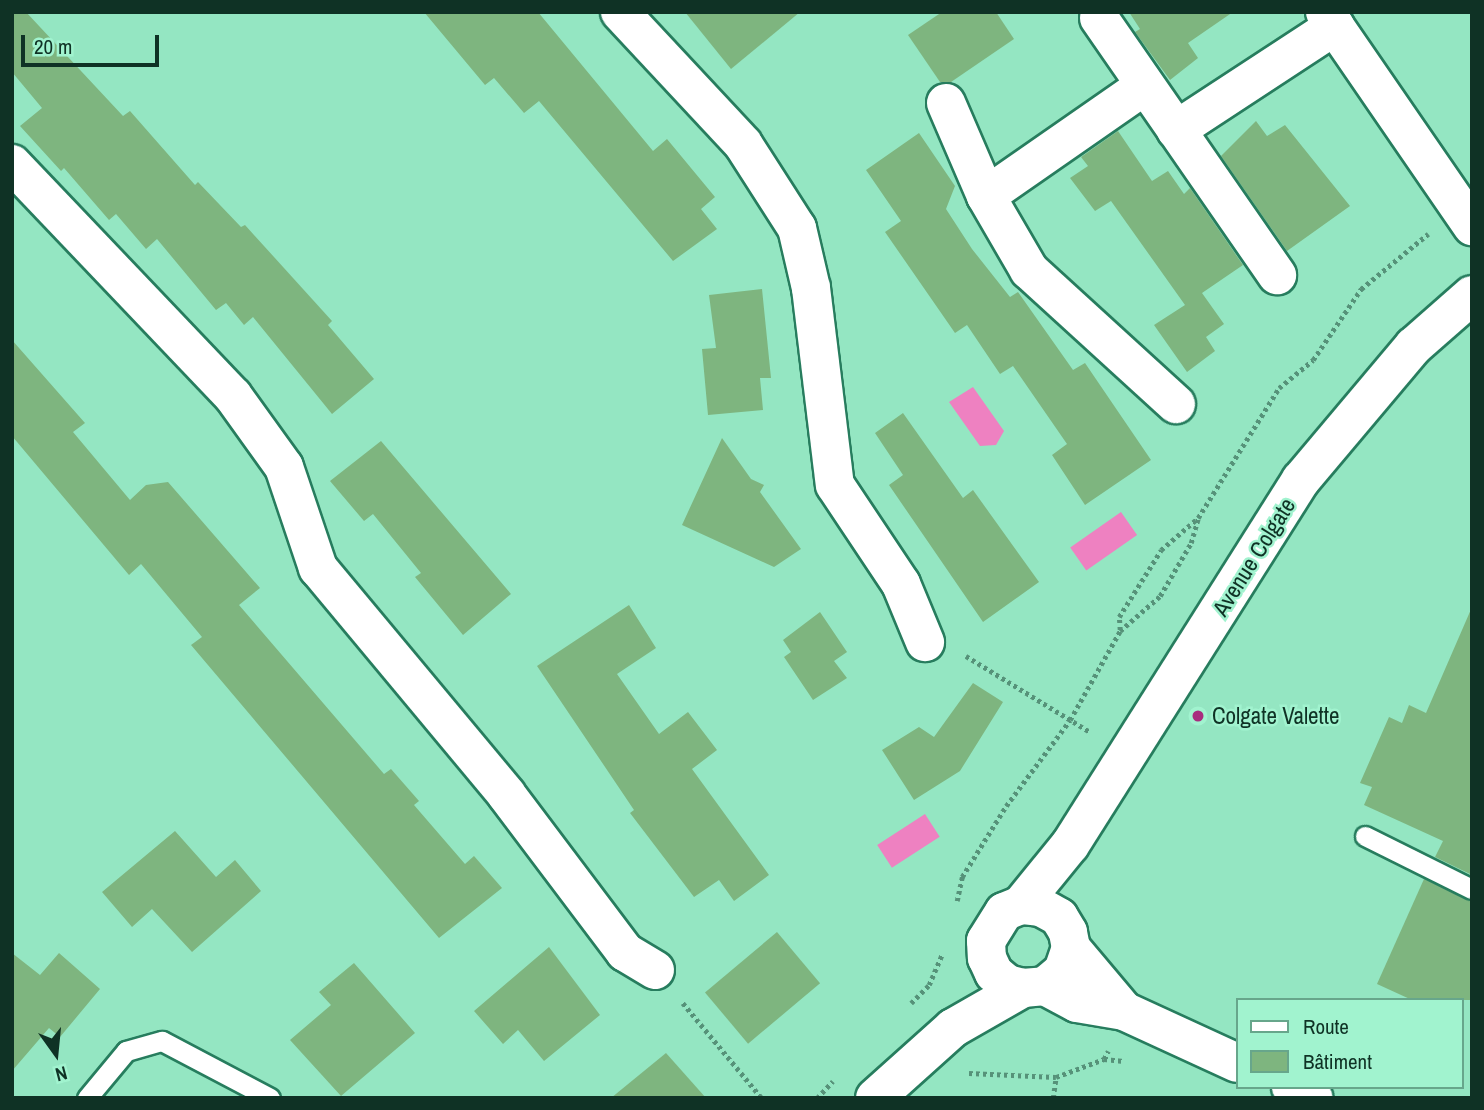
<!DOCTYPE html>
<meta charset="utf-8">
<style>
body{margin:0}
#map{position:relative;width:1484px;height:1110px;overflow:hidden;background:#94e6c2;font-family:"Archivo Narrow",sans-serif}
div>[style]{position:absolute}
[style*='--x']{left:calc(var(--x)*1px);top:calc(var(--y)*1px);width:calc(var(--w)*1px);rotate:calc(var(--a)*1deg)}
.water>*{inset:0;background:#ee81c1;transform-origin:0 0}
.building>*{inset:0;background:#7eb57f;transform-origin:0 0}
.path>*{height:4.5px;margin-top:-2.25px;transform-origin:0;background:repeating-linear-gradient(90deg,#569279 0 3.5px,transparent 0 7px)}
.roads{filter:drop-shadow(2px 0 #277d5e) drop-shadow(-2px 0 #277d5e) drop-shadow(0 2px #277d5e) drop-shadow(0 -2px #277d5e)}
.lane>*{height:19px;margin:-9.5px;padding:0 9.5px;transform-origin:9.5px;border-radius:9.5px;background:#fff}
.street>*{height:38px;margin:-19px;padding:0 19px;transform-origin:19px;border-radius:19px;background:#fff}
.secondary>*{height:38px;margin:-19px;padding:0 19px;transform-origin:19px;border-radius:19px;background:#fff}
.dots>*{width:19px;height:19px;translate:-50% -50%;box-sizing:border-box;border:4px solid #a1f3cf;border-radius:50%}
span{translate:-50% -50%;white-space:nowrap;text-align:center;line-height:1.15;-webkit-text-stroke:5px #a1f3cf;paint-order:stroke}
.street-label{font-size:23px;color:#0f3225}
.poi-label{font-size:23px;color:#0f3225}
.left{translate:0 -50%;text-align:left}
.frame{position:absolute;inset:0;border:14px solid #0f3225;pointer-events:none}
.legend{position:absolute;left:1236px;top:998px;width:228px;height:91px;box-sizing:border-box;background:#a1f3cf;border:2px solid #67a68b;margin:0;padding:9px 12px;list-style:none;font-size:21px;color:#0f3225}
.legend li{display:flex;align-items:center;gap:14px;height:35px}
.legend b{width:35px;border:2px solid #67a68b}
.north{position:absolute;left:21px;top:1019px;width:70px;height:70px;-webkit-text-stroke:5px #a1f3cf;paint-order:stroke;rotate:165deg;font-size:19px;font-weight:700;line-height:28px;text-align:center;color:#0f3225}
.north::after{content:'';display:block;margin:auto;width:24px;height:32px;background:#0f3225;clip-path:polygon(50% 0,100% 100%,50% 72%,0 100%)}
.scale{position:absolute;left:21px;top:35px;width:138px;height:32px;box-sizing:border-box;border:4px solid #0f3225;border-top:0;padding-left:9px;font-size:21px;line-height:24px;white-space:nowrap;color:#0f3225;-webkit-text-stroke:5px #a1f3cf;paint-order:stroke}
</style>
<div id="map">
<div class="water">
<i style="clip-path:polygon(973px 387px,1004px 431px,996px 445px,980px 446px,949px 402px)"></i>
<i style="left:1121px;top:512px;width:28px;height:62px;rotate:55deg"></i>
<i style="left:925px;top:814px;width:27px;height:57px;rotate:57deg"></i>
</div>
<div class="building">
<i style="clip-path:polygon(12px 12px,26px 12px,123px 116px,130px 111px,195px 185px,198px 182px,241px 227px,245px 225px,332px 321px,328px 325px,374px 379px,332px 414px,253px 317px,244px 325px,226px 303px,216px 310px,157px 239px,146px 249px,116px 214px,109px 220px,64px 168px,61px 171px,20px 126px,42px 108px,12px 72px)"></i>
<i style="clip-path:polygon(424px 12px,538px 12px,653px 151px,667px 139px,715px 197px,701px 209px,717px 229px,673px 261px,539px 101px,524px 113px,494px 78px,485px 85px)"></i>
<i style="clip-path:polygon(685px 12px,800px 12px,731px 69px)"></i>
<i style="clip-path:polygon(942px 12px,996px 12px,1014px 39px,951px 82px,940px 82px,908px 35px)"></i>
<i style="clip-path:polygon(1129px 12px,1233px 12px,1188px 43px,1198px 58px,1170px 80px,1135px 32px,1140px 29px)"></i>
<i style="clip-path:polygon(1256px 121px,1267px 136px,1285px 125px,1350px 206px,1287px 251px,1221px 156px)"></i>
<i style="clip-path:polygon(1118px 131px,1152px 181px,1168px 171px,1184px 194px,1190px 188px,1243px 265px,1202px 293px,1224px 324px,1206px 337px,1215px 351px,1187px 372px,1154px 325px,1185px 305px,1111px 201px,1095px 211px,1070px 178px,1088px 166px,1081px 157px)"></i>
<i style="clip-path:polygon(919px 133px,955px 186px,946px 209px,972px 249px,1010px 297px,1018px 292px,1073px 370px,1085px 363px,1151px 460px,1085px 505px,1052px 455px,1067px 444px,1013px 366px,1000px 374px,967px 325px,955px 333px,885px 232px,901px 221px,866px 170px)"></i>
<i style="clip-path:polygon(762px 289px,771px 378px,760px 378px,763px 410px,708px 415px,702px 349px,716px 348px,709px 295px)"></i>
<i style="clip-path:polygon(12px 340px,85px 423px,73px 432px,130px 500px,146px 485px,168px 482px,260px 588px,239px 605px,384px 774px,391px 769px,419px 801px,414px 805px,465px 864px,474px 856px,502px 888px,439px 938px,191px 645px,202px 637px,141px 564px,129px 575px,12px 436px)"></i>
<i style="clip-path:polygon(903px 413px,963px 498px,973px 490px,1039px 582px,983px 622px,889px 485px,903px 475px,875px 433px)"></i>
<i style="clip-path:polygon(722px 438px,751px 479px,764px 485px,760px 492px,801px 549px,774px 567px,682px 525px)"></i>
<i style="clip-path:polygon(381px 441px,511px 594px,463px 635px,415px 577px,421px 573px,373px 514px,364px 521px,330px 481px)"></i>
<i style="clip-path:polygon(629px 605px,656px 648px,617px 674px,659px 734px,688px 712px,717px 750px,692px 769px,769px 875px,734px 901px,719px 880px,694px 897px,630px 813px,634px 810px,537px 666px)"></i>
<i style="clip-path:polygon(1472px 607px,1472px 875px,1435px 857px,1443px 841px,1364px 805px,1372px 787px,1360px 783px,1389px 717px,1402px 723px,1409px 705px,1426px 713px)"></i>
<i style="clip-path:polygon(820px 612px,847px 652px,834px 661px,847px 678px,813px 700px,784px 657px,791px 652px,783px 640px)"></i>
<i style="clip-path:polygon(973px 683px,1003px 702px,960px 771px,914px 800px,882px 750px,919px 727px,934px 737px)"></i>
<i style="clip-path:polygon(175px 831px,216px 877px,235px 860px,261px 891px,192px 952px,152px 909px,132px 927px,102px 892px)"></i>
<i style="clip-path:polygon(1424px 879px,1472px 901px,1472px 1000px,1412px 1000px,1377px 984px)"></i>
<i style="left:777px;top:932px;width:67px;height:94px;rotate:50deg"></i>
<i style="clip-path:polygon(549px 947px,600px 1015px,544px 1061px,518px 1030px,503px 1044px,474px 1011px)"></i>
<i style="clip-path:polygon(12px 953px,40px 975px,59px 953px,100px 989px,60px 1037px,49px 1028px,12px 1071px)"></i>
<i style="clip-path:polygon(354px 963px,415px 1033px,341px 1096px,290px 1040px,331px 1005px,319px 992px)"></i>
<i style="clip-path:polygon(666px 1053px,706px 1098px,611px 1098px)"></i>
</div>
<div class="path">
<i style="--x:1120;--y:630;--w:13;--a:-94"></i>
<i style="--x:1119;--y:617;--w:79;--a:-57.9"></i>
<i style="--x:1161;--y:550;--w:49;--a:-40.9"></i>
<i style="--x:966;--y:656;--w:145;--a:31.5"></i>
<i style="--x:957;--y:901;--w:25;--a:-78"></i>
<i style="--x:962;--y:877;--w:84;--a:-58.2"></i>
<i style="--x:1006;--y:806;--w:107;--a:-53.3"></i>
<i style="--x:1070;--y:720;--w:102;--a:-60.7"></i>
<i style="--x:1120;--y:631;--w:53;--a:-41.2"></i>
<i style="--x:1160;--y:596;--w:61;--a:-59.7"></i>
<i style="--x:1191;--y:543;--w:26;--a:-74"></i>
<i style="--x:1198;--y:518;--w:153;--a:-58.1"></i>
<i style="--x:1279;--y:388;--w:44;--a:-39.5"></i>
<i style="--x:1313;--y:360;--w:86;--a:-55.9"></i>
<i style="--x:1361;--y:289;--w:87;--a:-39.4"></i>
<i style="--x:683;--y:1003;--w:124;--a:50.3"></i>
<i style="--x:911;--y:1003;--w:25;--a:-45"></i>
<i style="--x:929;--y:985;--w:33;--a:-67"></i>
<i style="--x:1104;--y:1059;--w:20;--a:6"></i>
<i style="--x:969;--y:1073;--w:87;--a:2.6"></i>
<i style="--x:817;--y:1098;--w:23;--a:-47"></i>
<i style="--x:1053;--y:1098;--w:21;--a:-82"></i>
<i style="--x:1056;--y:1077;--w:51;--a:-20.6"></i>
<i style="--x:1104;--y:1059;--w:9;--a:-63"></i>
</div>
<div class="roads">
<div class="lane">
<i style="--x:1365;--y:836;--w:119;--a:26.4"></i>
<i style="--x:87;--y:1098;--w:61;--a:-50.3"></i>
<i style="--x:126;--y:1051;--w:37;--a:-16"></i>
<i style="--x:162;--y:1041;--w:122;--a:27.8"></i>
</div>
<div class="street">
<i style="--x:620;--y:12;--w:180;--a:47"></i>
<i style="--x:743;--y:144;--w:100;--a:57.3"></i>
<i style="--x:797;--y:228;--w:62;--a:76.9"></i>
<i style="--x:811;--y:288;--w:198;--a:83.1"></i>
<i style="--x:835;--y:485;--w:119;--a:56.3"></i>
<i style="--x:901;--y:584;--w:63;--a:67.5"></i>
<i style="--x:1325;--y:12;--w:260;--a:55.5"></i>
<i style="--x:1099;--y:18;--w:313;--a:55.3"></i>
<i style="--x:946;--y:103;--w:101;--a:66.7"></i>
<i style="--x:986;--y:196;--w:86;--a:59.8"></i>
<i style="--x:1029;--y:270;--w:199;--a:42.4"></i>
<i style="--x:1176;--y:130;--w:190;--a:-33.2"></i>
<i style="--x:12;--y:164;--w:320;--a:46.4"></i>
<i style="--x:233;--y:396;--w:87;--a:54.3"></i>
<i style="--x:284;--y:467;--w:107;--a:71.4"></i>
<i style="--x:318;--y:568;--w:294;--a:50.2"></i>
<i style="--x:506;--y:794;--w:198;--a:53"></i>
<i style="--x:625;--y:952;--w:35;--a:31"></i>
<i style="--x:986;--y:196;--w:191;--a:-34.8"></i>
<i style="--x:1071;--y:948;--w:82;--a:49.9"></i>
<i style="--x:1045;--y:986;--w:36;--a:28"></i>
<i style="--x:1077;--y:1003;--w:48;--a:9.7"></i>
<i style="--x:1124;--y:1011;--w:124;--a:24.7"></i>
<i style="--x:1291;--y:1087;--w:25;--a:26"></i>
</div>
<div class="secondary">
<i style="--x:1021;--y:905;--w:77;--a:-50.8"></i>
<i style="--x:1070;--y:845;--w:432;--a:-57.7"></i>
<i style="--x:1301;--y:480;--w:175;--a:-49.9"></i>
<i style="--x:1414;--y:346;--w:77;--a:-41.3"></i>
<i style="--x:875;--y:1098;--w:105;--a:-41.9"></i>
<i style="--x:953;--y:1028;--w:81;--a:-29.7"></i>
<i style="--x:1023;--y:988;--w:22;--a:-5"></i>
<i style="--x:1045;--y:986;--w:23;--a:-40"></i>
<i style="--x:1063;--y:971;--w:24;--a:-71"></i>
<i style="--x:1071;--y:948;--w:16;--a:-101"></i>
<i style="--x:1068;--y:932;--w:17;--a:-121"></i>
<i style="--x:1059;--y:917;--w:21;--a:-151"></i>
<i style="--x:1041;--y:907;--w:20;--a:-174"></i>
<i style="--x:1021;--y:905;--w:18;--a:158"></i>
<i style="--x:1004;--y:912;--w:34;--a:122"></i>
<i style="--x:986;--y:941;--w:17;--a:87"></i>
<i style="--x:987;--y:958;--w:17;--a:65"></i>
<i style="--x:994;--y:973;--w:17;--a:40"></i>
<i style="--x:1007;--y:984;--w:16;--a:14"></i>
</div>
</div>
<div class="dots">
<i style="left:1198px;top:716px;background:#a82c7e"></i>
</div>
<div class="street-label">
<span style="left:1254px;top:557px;rotate:-58deg">Avenue Colgate</span>
</div>
<div class="poi-label">
<span class="left" style="left:1212px;top:716px">Colgate Valette</span>
</div>
<div class="frame"></div>
<ul class="legend">
<li><b style="height:9px;background:#fff"></b>Route</li>
<li><b style="height:19px;background:#7eb57f"></b>Bâtiment</li>
</ul>
<div class="north">N</div>
<div class="scale">20 m</div>
</div>
